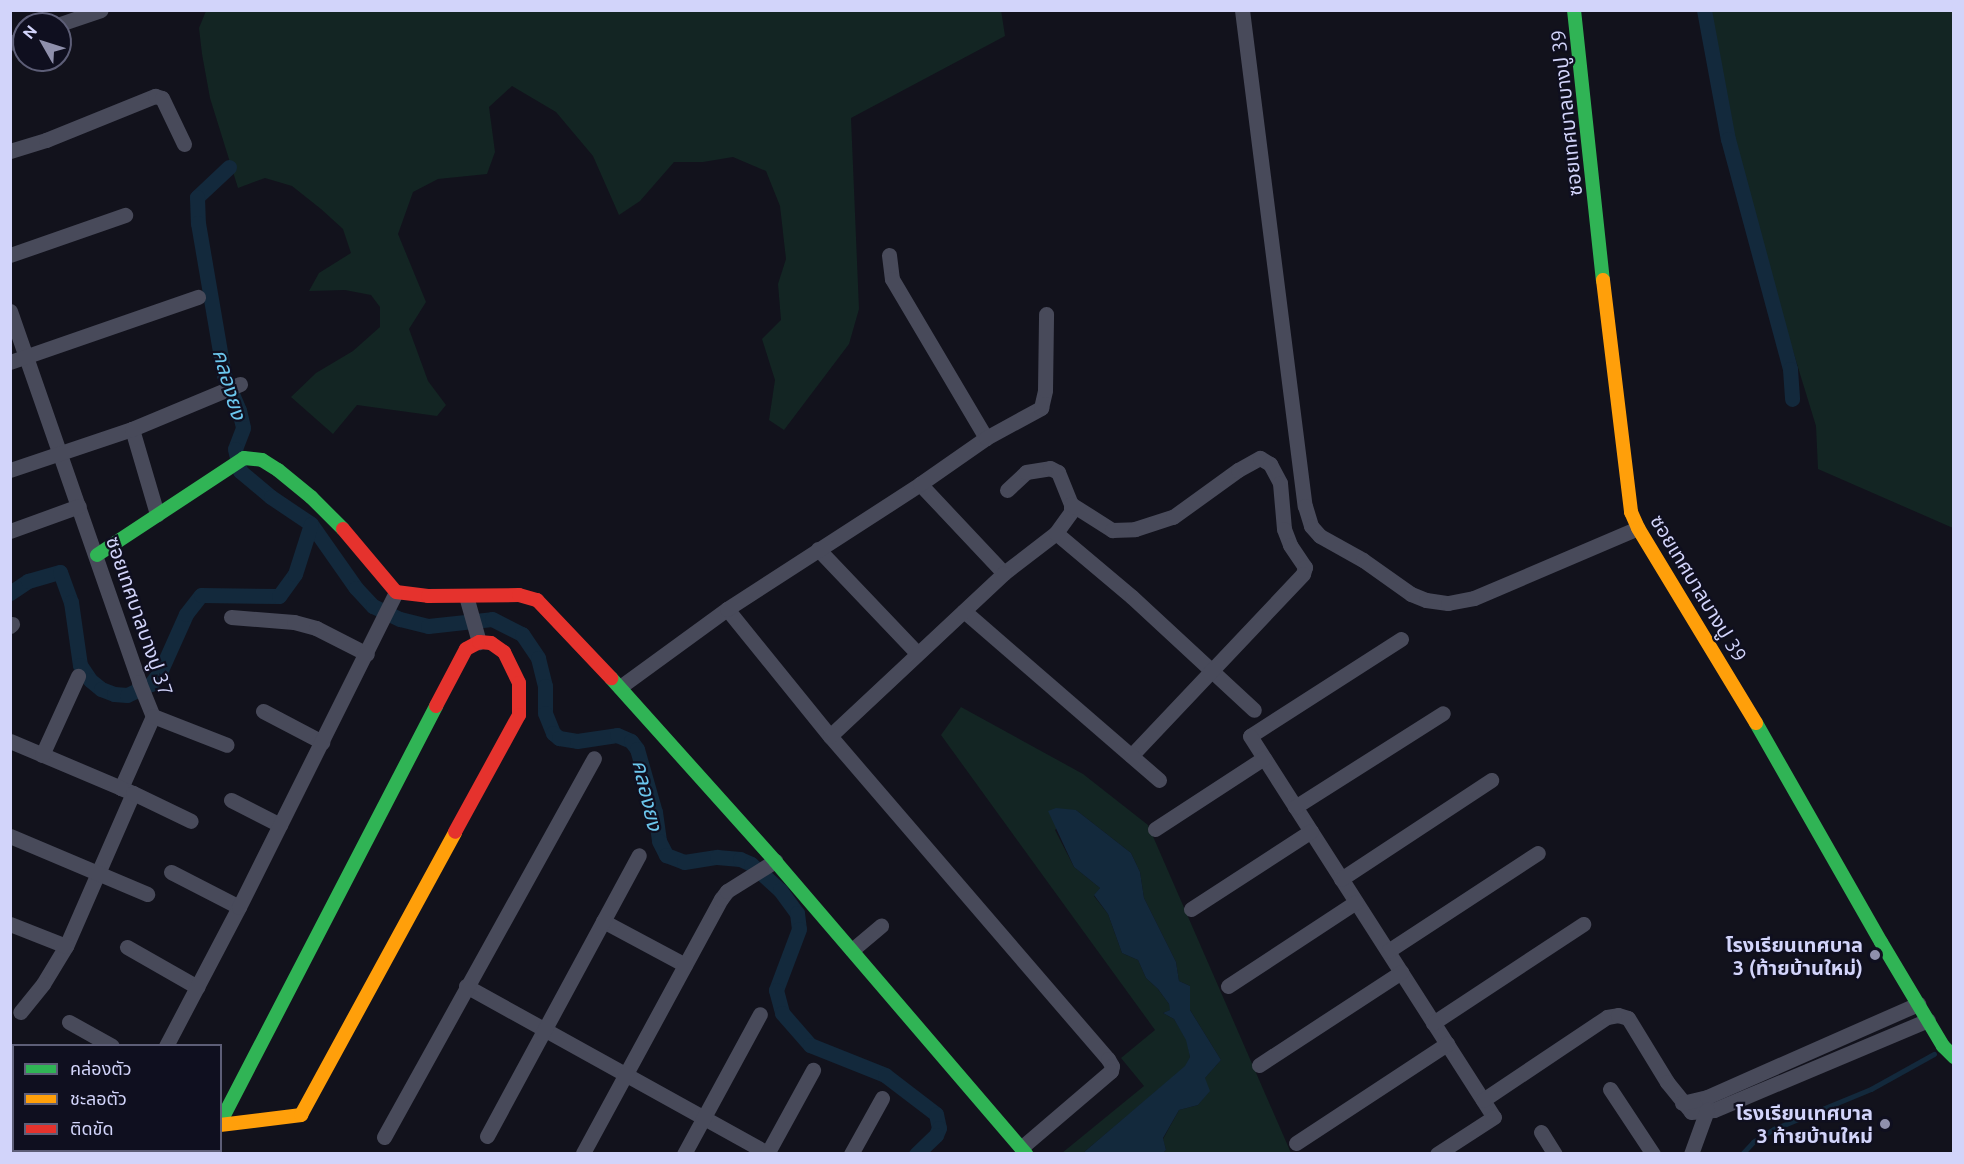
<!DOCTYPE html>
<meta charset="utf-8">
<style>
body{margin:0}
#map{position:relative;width:1964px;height:1164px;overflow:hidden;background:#12121c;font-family:Ubuntu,"Noto Sans Thai",sans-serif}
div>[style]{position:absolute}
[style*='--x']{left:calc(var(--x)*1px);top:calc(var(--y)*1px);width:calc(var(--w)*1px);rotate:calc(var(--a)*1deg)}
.green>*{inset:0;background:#132523}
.water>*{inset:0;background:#13293c}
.stream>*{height:4.5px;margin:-2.25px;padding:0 2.25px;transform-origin:2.25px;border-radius:2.25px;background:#13293c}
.canal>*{height:15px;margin:-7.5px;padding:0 7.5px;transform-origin:7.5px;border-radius:7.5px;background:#13293c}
.street>*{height:15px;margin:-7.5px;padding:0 7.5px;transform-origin:7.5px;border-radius:7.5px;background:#484a5a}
.fast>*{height:14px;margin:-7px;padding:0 7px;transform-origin:7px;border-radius:7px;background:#30b455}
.slow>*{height:14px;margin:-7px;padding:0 7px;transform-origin:7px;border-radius:7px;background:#ff9f0a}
.jam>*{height:14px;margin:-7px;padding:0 7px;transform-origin:7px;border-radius:7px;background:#e5322d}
.dots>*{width:16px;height:16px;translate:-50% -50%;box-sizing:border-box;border:3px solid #0f0f1f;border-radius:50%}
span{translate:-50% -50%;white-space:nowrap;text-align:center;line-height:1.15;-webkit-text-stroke:4.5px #0f0f1f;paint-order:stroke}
.street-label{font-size:20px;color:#d2d4fa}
.poi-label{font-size:20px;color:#d2d4fa;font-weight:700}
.right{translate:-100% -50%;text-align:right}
.water-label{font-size:21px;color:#6cc7ee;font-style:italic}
.frame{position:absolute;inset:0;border:12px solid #d2d4fa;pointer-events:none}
.legend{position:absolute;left:12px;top:1044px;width:210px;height:108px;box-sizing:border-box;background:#0f0f1f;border:2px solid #5d5e77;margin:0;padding:8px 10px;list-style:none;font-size:18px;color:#d2d4fa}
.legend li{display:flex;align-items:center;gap:12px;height:30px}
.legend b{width:30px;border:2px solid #5d5e77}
.north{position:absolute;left:12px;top:12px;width:60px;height:60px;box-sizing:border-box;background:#0f0f1f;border:2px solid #5d5e77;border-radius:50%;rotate:309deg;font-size:16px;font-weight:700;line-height:24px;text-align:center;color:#d2d4fa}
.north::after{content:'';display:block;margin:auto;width:21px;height:27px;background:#8f90ac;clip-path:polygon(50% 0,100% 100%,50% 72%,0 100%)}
</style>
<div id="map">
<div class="green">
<i style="clip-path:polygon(206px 11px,1001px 10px,1005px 36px,851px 118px,859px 309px,849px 344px,784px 430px,769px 420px,775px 380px,762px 339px,781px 320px,778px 284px,786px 259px,780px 206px,766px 171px,733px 157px,703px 162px,674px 162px,640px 201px,619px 215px,593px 156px,556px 112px,512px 86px,489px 107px,495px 152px,487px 174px,438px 179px,413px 192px,398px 234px,426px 302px,409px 329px,428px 381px,446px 405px,437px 416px,357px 405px,333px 434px,291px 397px,316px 373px,353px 351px,380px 327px,380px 307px,371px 295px,345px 290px,309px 291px,319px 273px,351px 253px,343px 229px,321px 209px,292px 186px,265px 178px,238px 188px,210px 98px,202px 54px,199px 28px)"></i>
<i style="clip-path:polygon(1702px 11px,1953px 11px,1953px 528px,1818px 469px,1816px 426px,1738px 172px)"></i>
<i style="clip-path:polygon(961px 707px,1083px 774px,1148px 825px,1291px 1153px,1163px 1153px,1166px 1150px,1163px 1139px,1179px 1110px,1198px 1105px,1209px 1091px,1204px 1079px,1221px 1060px,1190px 1010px,1190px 986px,1179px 981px,1176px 962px,1144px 898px,1140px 872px,1131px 853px,1076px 810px,1055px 830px,1074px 867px,1100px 888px,1094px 896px,1108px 914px,1122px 953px,1138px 960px,1146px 978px,1158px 989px,1169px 1004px,1171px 1010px,1163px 1013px,1174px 1019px,1187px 1040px,1190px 1057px,1186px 1066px,1083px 1153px,1062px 1153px,1144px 1086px,1121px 1058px,1155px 1030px,941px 735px)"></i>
</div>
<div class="water">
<i style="clip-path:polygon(1056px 808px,1076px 810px,1131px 853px,1140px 872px,1144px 898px,1176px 962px,1179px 981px,1190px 986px,1190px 1010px,1221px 1060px,1205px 1078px,1210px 1091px,1198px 1105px,1179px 1110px,1163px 1138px,1166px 1150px,1163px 1153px,1083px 1153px,1185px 1066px,1190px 1057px,1186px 1040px,1174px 1019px,1163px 1013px,1170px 1010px,1169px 1004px,1158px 989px,1146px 978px,1138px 960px,1122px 953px,1108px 914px,1094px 895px,1100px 888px,1074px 867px,1048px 811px)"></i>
</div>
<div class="stream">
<i style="--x:1742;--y:1154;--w:16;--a:-47"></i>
<i style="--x:1753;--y:1142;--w:25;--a:-32"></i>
<i style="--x:1774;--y:1129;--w:105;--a:-22.4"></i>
<i style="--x:1871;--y:1089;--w:72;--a:-29.1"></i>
</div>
<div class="canal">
<i style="--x:1704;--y:10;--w:131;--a:79.5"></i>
<i style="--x:1728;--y:139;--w:238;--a:74.9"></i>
<i style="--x:1790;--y:369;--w:30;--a:86"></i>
<i style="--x:229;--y:167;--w:44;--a:136.8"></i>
<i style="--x:197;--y:197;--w:26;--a:88"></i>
<i style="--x:198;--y:223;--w:154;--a:80.3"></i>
<i style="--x:224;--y:375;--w:38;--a:67"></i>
<i style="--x:239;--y:410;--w:18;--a:77"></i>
<i style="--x:243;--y:428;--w:22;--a:111"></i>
<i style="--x:235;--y:449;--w:23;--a:77"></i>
<i style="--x:240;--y:471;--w:40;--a:40"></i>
<i style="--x:271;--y:497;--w:48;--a:34"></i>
<i style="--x:311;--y:524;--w:78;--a:54.9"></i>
<i style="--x:356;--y:588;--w:25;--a:47"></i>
<i style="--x:373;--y:606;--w:30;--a:26"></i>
<i style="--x:400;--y:619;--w:29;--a:14"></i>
<i style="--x:428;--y:626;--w:64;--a:-6.2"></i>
<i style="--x:492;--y:619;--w:34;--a:27"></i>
<i style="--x:522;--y:634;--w:29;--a:56"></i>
<i style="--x:538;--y:658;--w:29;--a:76"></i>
<i style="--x:545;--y:686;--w:27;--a:90"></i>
<i style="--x:545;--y:713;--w:22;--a:68"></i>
<i style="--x:553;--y:733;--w:8;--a:40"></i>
<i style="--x:559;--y:738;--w:18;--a:9"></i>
<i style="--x:577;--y:741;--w:40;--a:-8.5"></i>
<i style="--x:617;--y:735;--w:15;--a:23"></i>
<i style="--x:631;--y:741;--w:10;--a:53"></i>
<i style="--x:637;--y:749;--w:66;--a:74.1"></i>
<i style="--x:655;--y:812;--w:29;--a:82"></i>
<i style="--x:659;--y:841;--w:16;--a:63"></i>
<i style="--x:666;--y:855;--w:19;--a:21"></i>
<i style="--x:684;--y:862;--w:33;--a:-9"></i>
<i style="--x:717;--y:857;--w:23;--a:5"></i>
<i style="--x:740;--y:859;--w:12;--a:24"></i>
<i style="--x:751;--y:864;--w:39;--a:42"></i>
<i style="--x:780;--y:890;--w:29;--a:54"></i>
<i style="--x:797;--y:913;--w:16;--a:83"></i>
<i style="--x:799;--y:929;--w:65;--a:110.7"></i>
<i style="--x:776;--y:990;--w:24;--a:75"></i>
<i style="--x:782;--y:1013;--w:43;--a:48.8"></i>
<i style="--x:810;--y:1045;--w:81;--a:21.8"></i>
<i style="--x:885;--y:1075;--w:64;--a:37.4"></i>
<i style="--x:936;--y:1114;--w:14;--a:78"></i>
<i style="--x:939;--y:1128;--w:8;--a:113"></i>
<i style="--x:936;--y:1135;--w:28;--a:136"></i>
<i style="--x:10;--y:593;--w:22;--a:-34"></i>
<i style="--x:28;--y:581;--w:33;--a:-16"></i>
<i style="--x:60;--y:572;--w:32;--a:70"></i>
<i style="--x:71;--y:602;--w:64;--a:81.9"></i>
<i style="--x:80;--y:665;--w:18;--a:56"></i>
<i style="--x:90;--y:680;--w:14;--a:39"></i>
<i style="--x:101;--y:689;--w:14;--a:21"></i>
<i style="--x:114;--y:694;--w:13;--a:4"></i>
<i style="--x:127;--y:695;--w:26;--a:-25"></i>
<i style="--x:151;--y:684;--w:17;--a:-54"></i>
<i style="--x:161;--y:670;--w:61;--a:-65.9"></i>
<i style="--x:186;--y:614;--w:24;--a:-52"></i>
<i style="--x:201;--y:595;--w:78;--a:0.7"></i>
<i style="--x:279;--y:596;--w:27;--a:-54"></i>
<i style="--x:295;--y:574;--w:52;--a:-72.3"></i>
</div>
<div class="street">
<i style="--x:1242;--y:10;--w:500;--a:82.8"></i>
<i style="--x:1305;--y:506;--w:21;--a:73"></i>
<i style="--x:1311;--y:526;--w:13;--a:48"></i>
<i style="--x:1320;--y:536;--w:49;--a:29.2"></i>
<i style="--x:1363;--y:560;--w:59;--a:35.3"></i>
<i style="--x:1411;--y:594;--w:16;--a:22"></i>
<i style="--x:1426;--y:600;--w:22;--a:8"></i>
<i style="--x:1448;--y:603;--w:26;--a:-11"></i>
<i style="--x:1474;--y:598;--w:178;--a:-23.1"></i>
<i style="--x:60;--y:24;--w:43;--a:-18.9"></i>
<i style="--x:10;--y:43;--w:15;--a:-20"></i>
<i style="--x:10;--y:151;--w:38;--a:-17"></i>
<i style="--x:46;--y:140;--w:118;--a:-22"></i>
<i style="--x:155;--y:96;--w:7;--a:16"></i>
<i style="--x:162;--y:98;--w:51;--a:64.4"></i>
<i style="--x:10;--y:255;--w:122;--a:-19.2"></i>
<i style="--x:889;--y:255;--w:24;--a:83"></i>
<i style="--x:892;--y:279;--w:185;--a:59.4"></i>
<i style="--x:10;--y:311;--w:393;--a:70.8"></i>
<i style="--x:139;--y:682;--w:37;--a:68"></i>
<i style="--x:153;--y:716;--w:79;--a:114"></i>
<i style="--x:121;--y:788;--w:13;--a:23"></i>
<i style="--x:133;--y:793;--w:167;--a:113.6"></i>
<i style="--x:66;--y:946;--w:44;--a:121.2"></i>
<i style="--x:43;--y:984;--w:36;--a:129"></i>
<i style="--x:10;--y:362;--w:199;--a:-19.1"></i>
<i style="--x:132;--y:429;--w:89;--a:73.6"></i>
<i style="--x:10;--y:470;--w:129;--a:-18.6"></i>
<i style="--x:132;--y:429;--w:117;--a:-22.6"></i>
<i style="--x:920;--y:484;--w:122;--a:46.7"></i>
<i style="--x:1004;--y:573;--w:66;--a:-37.6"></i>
<i style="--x:1056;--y:533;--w:99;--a:40.1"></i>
<i style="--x:1132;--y:597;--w:166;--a:42.8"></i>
<i style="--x:1007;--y:490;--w:26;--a:-43"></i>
<i style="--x:1026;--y:472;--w:24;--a:-9"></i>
<i style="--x:1050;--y:468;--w:9;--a:27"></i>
<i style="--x:1058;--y:472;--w:35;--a:68"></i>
<i style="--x:1071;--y:504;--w:8;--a:90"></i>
<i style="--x:1071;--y:512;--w:26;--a:126"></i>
<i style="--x:1071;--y:504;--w:49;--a:32.4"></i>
<i style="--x:1112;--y:530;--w:23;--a:-2"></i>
<i style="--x:1135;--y:529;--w:40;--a:-18"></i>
<i style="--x:1173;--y:517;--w:80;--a:-35.9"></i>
<i style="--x:1238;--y:470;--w:25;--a:-29"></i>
<i style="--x:1260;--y:458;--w:12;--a:31"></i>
<i style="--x:1270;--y:464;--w:21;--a:62"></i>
<i style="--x:1280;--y:483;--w:46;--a:85"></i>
<i style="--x:1284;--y:529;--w:17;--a:69"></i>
<i style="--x:1290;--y:545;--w:27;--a:56"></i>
<i style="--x:1305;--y:567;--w:7;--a:106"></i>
<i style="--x:1303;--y:574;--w:250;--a:133.4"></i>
<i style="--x:10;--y:531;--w:73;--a:-19.9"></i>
<i style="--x:818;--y:549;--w:144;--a:46.4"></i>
<i style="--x:466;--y:596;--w:48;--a:74.2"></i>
<i style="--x:727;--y:609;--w:164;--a:51"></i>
<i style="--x:830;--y:736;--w:426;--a:49.3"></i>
<i style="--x:1108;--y:1059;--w:8;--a:60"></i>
<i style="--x:1112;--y:1066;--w:5;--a:101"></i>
<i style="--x:1111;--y:1071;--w:118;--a:139.5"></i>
<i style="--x:964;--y:611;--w:258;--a:40.9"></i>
<i style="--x:231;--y:617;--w:63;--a:4.5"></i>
<i style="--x:294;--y:622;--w:23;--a:15"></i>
<i style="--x:316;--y:628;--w:57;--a:27"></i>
<i style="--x:10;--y:626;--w:3;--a:-45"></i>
<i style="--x:1401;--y:639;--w:179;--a:147.3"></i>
<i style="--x:1250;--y:736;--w:452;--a:57.4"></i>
<i style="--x:1494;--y:1117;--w:68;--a:147"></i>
<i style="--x:620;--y:687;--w:132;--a:-36.1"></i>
<i style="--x:727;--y:609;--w:230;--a:-32.9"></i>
<i style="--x:920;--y:484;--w:80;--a:-34.9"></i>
<i style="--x:986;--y:438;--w:63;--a:-28.6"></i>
<i style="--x:1041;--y:408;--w:18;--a:-77"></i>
<i style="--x:1045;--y:390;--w:76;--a:-89.2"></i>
<i style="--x:263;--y:711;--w:67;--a:27.7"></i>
<i style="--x:153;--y:716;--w:79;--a:21.4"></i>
<i style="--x:830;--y:736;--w:238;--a:-43.1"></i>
<i style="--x:10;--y:741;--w:121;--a:22.9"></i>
<i style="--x:42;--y:755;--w:87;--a:-65.5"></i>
<i style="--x:133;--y:793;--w:64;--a:25.8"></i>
<i style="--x:231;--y:800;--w:55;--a:27"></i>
<i style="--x:1295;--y:807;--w:175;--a:-32.4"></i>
<i style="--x:1155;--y:829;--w:130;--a:-33.1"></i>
<i style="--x:10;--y:836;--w:149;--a:22.9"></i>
<i style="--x:171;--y:872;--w:76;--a:27.2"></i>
<i style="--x:1341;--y:879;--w:180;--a:-33.4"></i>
<i style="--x:1191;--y:909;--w:143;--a:-33"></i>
<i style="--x:603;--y:921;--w:93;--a:28.2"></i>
<i style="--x:10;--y:924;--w:60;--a:21.4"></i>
<i style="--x:127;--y:947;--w:81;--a:29.7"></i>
<i style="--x:852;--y:950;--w:38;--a:-40"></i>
<i style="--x:1388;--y:951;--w:179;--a:-33.2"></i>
<i style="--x:466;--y:986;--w:346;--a:29"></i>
<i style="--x:1228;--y:986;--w:153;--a:-33.3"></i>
<i style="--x:69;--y:1022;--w:49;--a:29.2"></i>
<i style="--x:1433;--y:1023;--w:180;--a:-33.4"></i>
<i style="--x:166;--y:1046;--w:157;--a:-62.3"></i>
<i style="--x:239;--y:907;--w:352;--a:-63.5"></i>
<i style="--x:1259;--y:1065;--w:170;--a:-33.2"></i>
<i style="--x:1610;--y:1089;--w:78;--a:56.5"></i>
<i style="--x:1483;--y:1100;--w:149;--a:-33.8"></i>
<i style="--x:1607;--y:1017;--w:11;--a:-10"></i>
<i style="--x:1618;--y:1015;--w:10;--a:17"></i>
<i style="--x:1628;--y:1018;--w:75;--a:58.6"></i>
<i style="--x:1667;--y:1082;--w:38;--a:51"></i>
<i style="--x:1691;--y:1112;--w:23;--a:-5"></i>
<i style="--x:1714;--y:1110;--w:232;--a:-22.8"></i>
<i style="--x:1682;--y:1103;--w:26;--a:-13"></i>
<i style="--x:1707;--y:1097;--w:231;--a:-23.8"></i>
<i style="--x:1541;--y:1132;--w:26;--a:58"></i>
<i style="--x:487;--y:1136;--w:319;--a:-61.6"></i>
<i style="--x:384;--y:1137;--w:433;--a:-61"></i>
<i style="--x:1296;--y:1143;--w:181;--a:-33.3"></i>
<i style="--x:583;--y:1153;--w:289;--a:-61.5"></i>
<i style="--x:721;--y:899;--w:10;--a:-53"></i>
<i style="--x:727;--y:891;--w:57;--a:-32"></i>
<i style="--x:112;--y:1154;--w:4;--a:-76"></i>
<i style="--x:205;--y:1154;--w:4;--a:-76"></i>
<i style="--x:684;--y:1154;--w:159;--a:-61.5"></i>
<i style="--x:767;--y:1154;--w:96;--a:-61.3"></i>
<i style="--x:851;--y:1154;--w:64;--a:-61"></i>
<i style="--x:1691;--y:1154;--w:47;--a:-70"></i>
</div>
<div class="fast">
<i style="--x:1574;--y:10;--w:272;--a:83.9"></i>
<i style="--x:97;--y:555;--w:176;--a:-33.4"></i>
<i style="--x:244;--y:458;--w:18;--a:6"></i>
<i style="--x:262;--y:460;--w:19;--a:32"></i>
<i style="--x:278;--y:470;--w:43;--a:39.3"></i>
<i style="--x:311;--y:497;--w:45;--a:45"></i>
<i style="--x:611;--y:678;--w:246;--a:48.1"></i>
<i style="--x:775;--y:861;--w:386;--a:49.4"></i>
<i style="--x:1756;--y:723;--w:252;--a:60.3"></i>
<i style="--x:1881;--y:942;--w:121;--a:59.2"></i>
<i style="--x:1943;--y:1046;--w:16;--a:45"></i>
<i style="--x:220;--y:1123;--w:470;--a:-62.6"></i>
</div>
<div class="slow">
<i style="--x:1603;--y:280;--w:234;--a:83.1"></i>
<i style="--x:1631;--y:512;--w:17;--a:66"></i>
<i style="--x:1638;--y:528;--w:228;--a:58.8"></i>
<i style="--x:220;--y:1125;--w:82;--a:-7"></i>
<i style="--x:301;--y:1115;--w:322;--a:-61.4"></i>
</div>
<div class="jam">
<i style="--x:343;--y:529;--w:82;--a:49.9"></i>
<i style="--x:396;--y:592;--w:32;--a:7"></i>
<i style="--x:428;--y:596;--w:91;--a:-0.6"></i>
<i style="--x:519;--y:595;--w:19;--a:16"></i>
<i style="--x:537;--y:600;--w:108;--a:46.5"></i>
<i style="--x:436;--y:706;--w:64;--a:-62.2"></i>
<i style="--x:466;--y:649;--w:15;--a:-28"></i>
<i style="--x:479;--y:642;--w:12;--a:5"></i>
<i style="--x:491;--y:643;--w:16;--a:35"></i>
<i style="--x:504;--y:652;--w:34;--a:64"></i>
<i style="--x:519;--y:683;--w:32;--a:90"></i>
<i style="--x:519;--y:715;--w:133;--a:118.7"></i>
</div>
<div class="dots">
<i style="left:1875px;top:955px;background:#8f90ac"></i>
<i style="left:1885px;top:1124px;background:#8f90ac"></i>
</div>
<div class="street-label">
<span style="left:1566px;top:113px;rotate:-96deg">ซอยเทศบาลบางปู 39</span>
<span style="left:1699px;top:588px;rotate:59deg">ซอยเทศบาลบางปู 39</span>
<span style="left:140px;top:616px;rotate:71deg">ซอยเทศบาลบางปู 37</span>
</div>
<div class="poi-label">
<span class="right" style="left:1863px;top:956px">โรงเรียนเทศบาล<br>3 (ท้ายบ้านใหม่)</span>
<span class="right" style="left:1873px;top:1124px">โรงเรียนเทศบาล<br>3 ท้ายบ้านใหม่</span>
</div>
<div class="water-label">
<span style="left:230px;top:384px;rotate:74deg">คลองยง</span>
<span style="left:648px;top:795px;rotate:77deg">คลองยง</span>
</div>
<div class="frame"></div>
<ul class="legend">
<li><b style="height:8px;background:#30b455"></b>คล่องตัว</li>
<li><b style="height:8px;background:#ff9f0a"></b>ชะลอตัว</li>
<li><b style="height:8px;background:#e5322d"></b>ติดขัด</li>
</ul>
<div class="north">N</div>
</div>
